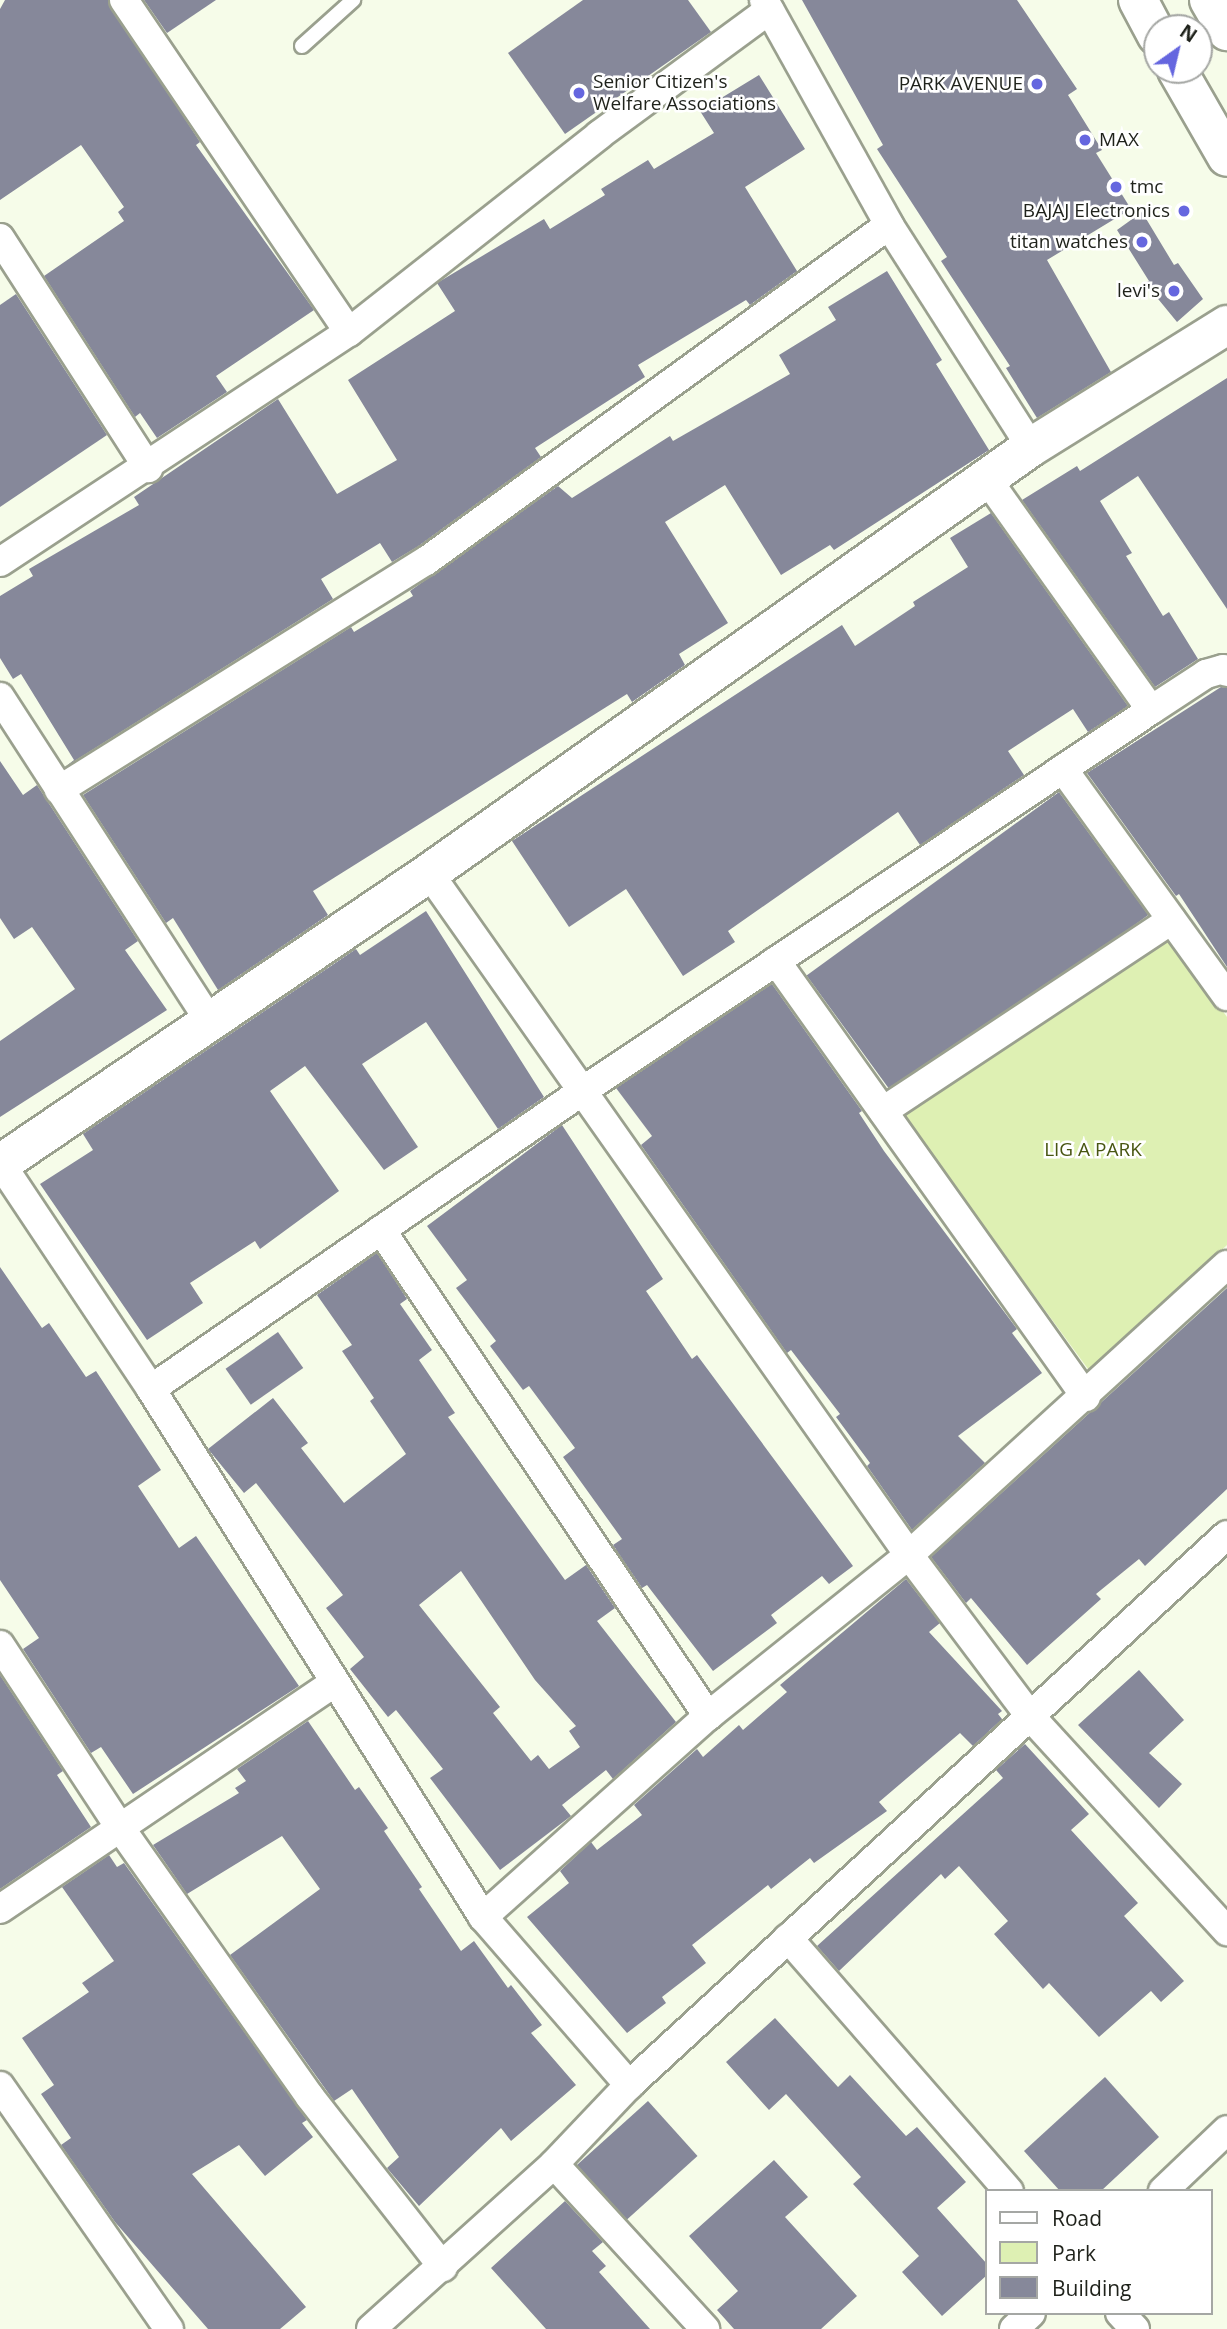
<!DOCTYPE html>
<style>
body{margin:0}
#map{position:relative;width:1227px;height:2329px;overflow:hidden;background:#f6fce9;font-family:"Open Sans",sans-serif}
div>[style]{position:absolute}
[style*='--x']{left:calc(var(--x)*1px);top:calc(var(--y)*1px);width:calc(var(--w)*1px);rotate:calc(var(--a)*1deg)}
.green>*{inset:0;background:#def0b3}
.building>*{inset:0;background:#86889a;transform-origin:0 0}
.roads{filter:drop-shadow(2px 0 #9aa08e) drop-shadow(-2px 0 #9aa08e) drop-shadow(0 2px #9aa08e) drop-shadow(0 -2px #9aa08e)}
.lane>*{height:14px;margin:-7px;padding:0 7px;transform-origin:7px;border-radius:7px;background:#fff}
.street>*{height:28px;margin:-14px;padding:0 14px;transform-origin:14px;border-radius:14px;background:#fff}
.secondary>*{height:38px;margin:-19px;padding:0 19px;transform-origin:19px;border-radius:19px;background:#fff}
.dots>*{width:19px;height:19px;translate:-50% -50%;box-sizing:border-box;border:4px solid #fff;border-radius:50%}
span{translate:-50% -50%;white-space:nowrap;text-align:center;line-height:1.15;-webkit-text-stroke:5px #fff;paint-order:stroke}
.poi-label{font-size:19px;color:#1f221b}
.left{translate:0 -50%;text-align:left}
.right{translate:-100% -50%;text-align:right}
.park-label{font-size:19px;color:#485612}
.legend{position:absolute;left:985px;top:2189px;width:228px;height:126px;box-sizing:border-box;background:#fff;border:2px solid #a5a7a4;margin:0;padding:9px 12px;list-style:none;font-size:21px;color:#1f221b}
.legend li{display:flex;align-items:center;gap:14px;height:35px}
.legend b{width:35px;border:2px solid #a5a7a4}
.north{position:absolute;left:1143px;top:14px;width:70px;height:70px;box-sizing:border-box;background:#fff;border:2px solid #a5a7a4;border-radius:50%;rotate:34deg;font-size:19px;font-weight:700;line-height:28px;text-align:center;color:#1f221b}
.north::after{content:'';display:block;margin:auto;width:24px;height:32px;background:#6566df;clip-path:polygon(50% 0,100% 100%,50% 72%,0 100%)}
</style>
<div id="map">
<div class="green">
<i style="clip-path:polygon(1170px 937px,1227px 1017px,1227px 1245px,1091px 1373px,902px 1115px)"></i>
</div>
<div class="building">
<i style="clip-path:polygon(5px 0,108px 0,200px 142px,196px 145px,314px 310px,216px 376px,227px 392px,157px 438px,140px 413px,135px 417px,44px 276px,124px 221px,118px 212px,124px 207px,81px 145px,0 200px,0 9px)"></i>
<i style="clip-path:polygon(144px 0,216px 0,167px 33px)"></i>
<i style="clip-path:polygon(583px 0,688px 0,711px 32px,565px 134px,508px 53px)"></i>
<i style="clip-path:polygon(802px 0,1017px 0,1077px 89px,1068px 95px,1102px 150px,1096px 153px,1131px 209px,1047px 260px,1111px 372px,1037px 418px,1006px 368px,1010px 366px,941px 261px,947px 257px,877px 149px,883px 145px)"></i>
<i style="clip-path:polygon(759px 75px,805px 149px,745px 187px,797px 271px,750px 305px,746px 300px,638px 365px,645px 377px,535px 448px,541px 457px,417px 547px,392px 562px,380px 543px,321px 579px,333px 599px,65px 767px,74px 760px,21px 674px,13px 679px,0 658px,0 596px,33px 576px,29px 569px,139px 505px,134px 497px,278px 399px,337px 494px,397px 460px,348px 380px,455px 311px,437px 283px,544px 219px,550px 229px,605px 195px,601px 189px,648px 160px,654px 169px,714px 133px,700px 111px)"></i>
<i style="clip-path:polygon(1142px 212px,1174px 265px,1178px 263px,1203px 299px,1177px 322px,1145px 283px,1149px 281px,1117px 230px)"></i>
<i style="clip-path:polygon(887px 271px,942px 360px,936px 364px,989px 450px,834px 550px,830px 545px,781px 575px,725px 485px,665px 522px,728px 623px,679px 654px,685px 665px,632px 702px,627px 694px,313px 891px,328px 915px,218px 990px,173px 918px,166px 923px,83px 795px,351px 627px,354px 632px,413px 596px,410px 591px,558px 486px,572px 498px,670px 436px,673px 441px,790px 374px,779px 355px,836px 320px,828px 307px)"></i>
<i style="clip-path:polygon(16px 294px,107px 435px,0 507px,0 305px)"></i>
<i style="clip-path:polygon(1227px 378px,1227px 609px,1138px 476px,1100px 501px,1132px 553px,1126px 556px,1163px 616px,1169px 612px,1198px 659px,1155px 687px,1022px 500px,1077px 466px,1080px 471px)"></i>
<i style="clip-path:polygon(991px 513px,1128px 706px,1088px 732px,1073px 709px,1008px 751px,1024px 775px,920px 845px,898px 812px,728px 931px,735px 942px,683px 976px,626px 889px,569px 927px,512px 841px,842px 625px,855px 646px,915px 606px,913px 602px,968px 567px,950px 538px)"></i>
<i style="clip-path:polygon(1221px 687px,1227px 688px,1227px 967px,1179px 894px,1176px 896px,1087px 773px)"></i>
<i style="clip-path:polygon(0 761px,23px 795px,37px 785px,138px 941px,125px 950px,167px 1010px,0 1117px,0 1041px,75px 989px,32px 927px,14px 939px,0 918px)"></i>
<i style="left:1059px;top:792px;width:152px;height:312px;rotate:54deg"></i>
<i style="clip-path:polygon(426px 911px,544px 1097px,498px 1129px,426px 1022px,362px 1064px,418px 1147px,384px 1170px,305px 1066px,270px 1091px,339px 1191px,260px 1249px,255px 1241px,190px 1283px,203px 1303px,147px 1340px,40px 1184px,93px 1150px,83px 1134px,356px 949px,360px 955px)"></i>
<i style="clip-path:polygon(772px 984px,862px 1111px,859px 1113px,884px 1151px,1017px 1329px,1012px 1333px,1042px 1373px,958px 1436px,985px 1463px,912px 1530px,867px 1466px,870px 1463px,836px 1417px,840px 1414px,791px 1350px,787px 1353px,641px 1145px,652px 1136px,616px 1088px)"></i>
<i style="clip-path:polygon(562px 1125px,663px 1279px,646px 1291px,692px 1359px,697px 1355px,853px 1566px,829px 1584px,822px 1576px,771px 1615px,777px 1623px,713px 1671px,647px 1585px,642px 1588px,613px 1545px,622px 1539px,563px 1457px,575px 1448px,529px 1386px,523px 1390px,490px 1346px,496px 1341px,456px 1288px,467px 1280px,427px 1226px)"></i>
<i style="clip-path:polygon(evenodd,377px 1253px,407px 1299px,400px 1304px,432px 1350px,419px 1360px,455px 1413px,448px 1417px,565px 1580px,586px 1565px,615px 1608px,597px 1621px,676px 1722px,613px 1779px,606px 1770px,562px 1805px,571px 1816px,500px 1870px,430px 1778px,443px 1769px,396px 1710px,388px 1717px,350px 1669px,364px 1657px,326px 1608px,343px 1595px,256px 1483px,244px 1493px,208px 1449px,273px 1398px,308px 1443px,301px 1448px,344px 1503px,406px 1454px,370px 1401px,374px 1398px,342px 1351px,352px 1345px,317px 1295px,377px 1253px,461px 1571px,535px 1680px,576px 1726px,569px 1731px,580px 1747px,549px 1769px,538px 1755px,531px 1761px,493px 1713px,500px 1707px,419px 1605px,461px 1571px)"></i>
<i style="clip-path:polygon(0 1267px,42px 1328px,49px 1323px,86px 1377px,96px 1371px,161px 1470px,138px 1486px,179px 1548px,196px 1536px,299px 1686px,133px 1794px,101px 1747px,91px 1753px,23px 1649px,39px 1638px,0 1580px)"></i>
<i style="clip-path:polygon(1227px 1288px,1227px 1489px,1145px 1566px,1139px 1559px,1096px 1594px,1101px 1599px,1027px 1665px,971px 1598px,966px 1603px,931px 1557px)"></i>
<i style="left:278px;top:1332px;width:44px;height:64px;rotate:55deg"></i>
<i style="clip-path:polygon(906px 1579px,940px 1623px,929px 1632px,1002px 1711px,998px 1714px,1002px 1719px,973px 1746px,960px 1733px,879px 1802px,887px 1811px,814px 1863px,810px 1858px,771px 1889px,768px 1885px,692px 1945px,706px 1963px,662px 1997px,666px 2003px,627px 2033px,527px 1917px,569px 1883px,560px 1871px,591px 1842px,597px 1850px,642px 1815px,634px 1805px,697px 1749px,703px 1757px,739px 1725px,743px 1730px,787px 1692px,780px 1685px)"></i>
<i style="clip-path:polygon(1139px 1670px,1184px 1720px,1149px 1753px,1182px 1784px,1159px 1808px,1078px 1725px)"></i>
<i style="clip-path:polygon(0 1675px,63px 1771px,57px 1775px,91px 1827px,0 1889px)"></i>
<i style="clip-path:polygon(308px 1721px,355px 1790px,359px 1787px,388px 1828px,384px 1831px,422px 1887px,419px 1889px,461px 1951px,474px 1941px,508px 1988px,511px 1985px,542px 2025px,531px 2033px,576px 2085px,511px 2141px,501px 2128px,419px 2206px,387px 2168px,399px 2157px,352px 2089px,334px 2101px,230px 1955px,320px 1889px,282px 1836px,187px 1894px,153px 1845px,239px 1793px,235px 1788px,246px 1781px,237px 1769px)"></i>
<i style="clip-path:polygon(1025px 1744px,1089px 1814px,1071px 1830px,1138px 1903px,1124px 1916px,1184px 1981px,1161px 2002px,1151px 1991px,1099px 2037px,1049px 1983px,1043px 1989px,994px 1934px,1008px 1921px,959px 1866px,945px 1879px,941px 1874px,839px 1971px,817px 1946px,1003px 1778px,996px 1770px)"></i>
<i style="clip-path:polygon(109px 1855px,117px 1867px,124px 1863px,307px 2120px,302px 2123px,313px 2137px,265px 2176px,239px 2145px,192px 2174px,306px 2307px,280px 2329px,208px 2329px,115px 2222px,61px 2145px,71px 2138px,41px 2094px,54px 2085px,22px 2038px,89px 1992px,82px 1983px,114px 1961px,62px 1887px)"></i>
<i style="clip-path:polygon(775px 2018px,838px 2087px,850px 2075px,906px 2136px,917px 2127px,966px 2182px,937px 2208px,987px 2264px,987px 2275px,942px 2316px,902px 2272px,919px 2256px,853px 2184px,861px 2177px,786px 2094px,769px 2110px,726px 2062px)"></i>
<i style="clip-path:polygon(1105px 2077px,1159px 2137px,1101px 2191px,1060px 2191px,1024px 2151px)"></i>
<i style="left:648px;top:2101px;width:74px;height:96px;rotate:48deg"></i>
<i style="clip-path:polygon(774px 2160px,808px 2197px,785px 2217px,857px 2296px,821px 2329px,734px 2329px,717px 2310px,738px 2291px,689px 2236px)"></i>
<i style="clip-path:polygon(565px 2201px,603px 2242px,592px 2251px,606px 2266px,599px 2272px,650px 2329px,546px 2329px,491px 2268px)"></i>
</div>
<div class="roads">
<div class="lane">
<i style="--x:302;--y:46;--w:69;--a:-42"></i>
</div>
<div class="street">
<i style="--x:124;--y:0;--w:401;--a:55.9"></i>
<i style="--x:764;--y:0;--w:257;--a:60.9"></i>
<i style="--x:889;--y:225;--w:264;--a:57.4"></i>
<i style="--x:0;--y:238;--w:274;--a:57.2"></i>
<i style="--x:987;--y:479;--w:283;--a:54.6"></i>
<i style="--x:0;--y:562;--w:418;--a:-33.4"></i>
<i style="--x:349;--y:332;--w:318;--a:-38.2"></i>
<i style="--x:599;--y:135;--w:211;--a:-36.3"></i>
<i style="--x:0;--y:697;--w:386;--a:57.1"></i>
<i style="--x:1063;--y:769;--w:280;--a:54.2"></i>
<i style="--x:59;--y:790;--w:433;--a:-32"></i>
<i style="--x:426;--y:561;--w:572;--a:-35.97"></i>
<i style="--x:429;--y:873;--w:834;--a:54.86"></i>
<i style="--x:909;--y:1555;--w:201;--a:53.1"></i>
<i style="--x:1030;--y:1716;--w:292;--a:47.5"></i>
<i style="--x:776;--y:961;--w:535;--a:54.59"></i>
<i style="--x:883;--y:1111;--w:346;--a:-33.5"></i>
<i style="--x:1;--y:1164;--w:270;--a:56.3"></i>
<i style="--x:151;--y:1389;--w:624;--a:57.84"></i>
<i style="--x:483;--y:1917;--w:223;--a:49"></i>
<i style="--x:381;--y:1230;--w:586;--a:56.07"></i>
<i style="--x:151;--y:1389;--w:526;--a:-34.63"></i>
<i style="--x:584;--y:1090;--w:683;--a:-33.83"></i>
<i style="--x:1151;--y:710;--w:66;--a:-33.2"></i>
<i style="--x:1206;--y:674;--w:18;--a:-16"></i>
<i style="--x:1223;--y:669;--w:5;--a:37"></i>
<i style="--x:0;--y:1645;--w:220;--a:56.7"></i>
<i style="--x:121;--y:1829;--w:328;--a:54.8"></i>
<i style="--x:310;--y:2097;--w:216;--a:52"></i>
<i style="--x:0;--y:1909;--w:403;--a:-34.1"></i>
<i style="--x:483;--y:1917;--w:302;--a:-41.8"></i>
<i style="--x:708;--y:1716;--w:258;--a:-38.7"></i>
<i style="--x:909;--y:1555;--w:430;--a:-42.4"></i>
<i style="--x:788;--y:1938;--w:336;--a:48.9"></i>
<i style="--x:0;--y:2086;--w:296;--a:55.2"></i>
<i style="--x:554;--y:2164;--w:224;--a:47.5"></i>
<i style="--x:1163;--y:2191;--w:88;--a:-43.6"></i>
<i style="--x:1120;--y:2313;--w:22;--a:47"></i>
<i style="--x:371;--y:2329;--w:246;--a:-42"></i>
<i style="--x:554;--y:2164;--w:109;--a:-46.5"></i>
<i style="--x:629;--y:2085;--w:812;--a:-42.61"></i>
<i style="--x:1014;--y:2329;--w:23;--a:-43"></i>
</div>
<div class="secondary">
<i style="--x:1138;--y:0;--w:40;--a:62"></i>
<i style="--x:1209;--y:0;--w:36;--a:60"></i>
<i style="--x:1177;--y:70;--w:100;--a:60.1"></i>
<i style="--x:0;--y:1164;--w:518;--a:-34.15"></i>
<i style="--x:429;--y:873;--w:737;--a:-35.28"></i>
<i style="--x:1031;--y:447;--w:231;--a:-31.9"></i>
</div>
</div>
<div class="dots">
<i style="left:1037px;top:84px;background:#6566df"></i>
<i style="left:579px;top:93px;background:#6566df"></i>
<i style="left:1085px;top:140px;background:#6566df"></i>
<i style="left:1116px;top:187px;background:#6566df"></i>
<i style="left:1184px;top:211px;background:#6566df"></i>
<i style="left:1142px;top:242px;background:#6566df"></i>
<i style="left:1174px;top:291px;background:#6566df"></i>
</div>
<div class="poi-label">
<span class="left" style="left:593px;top:93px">Senior Citizen's<br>Welfare Associations</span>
<span class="right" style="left:1023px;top:84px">PARK AVENUE</span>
<span class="left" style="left:1099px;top:140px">MAX</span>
<span class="left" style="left:1130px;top:187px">tmc</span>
<span class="right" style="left:1170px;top:211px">BAJAJ Electronics</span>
<span class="right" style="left:1128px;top:242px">titan watches</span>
<span class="right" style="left:1160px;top:291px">levi's</span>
</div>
<div class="park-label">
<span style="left:1093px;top:1150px">LIG A PARK</span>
</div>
<ul class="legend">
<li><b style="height:9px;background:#fff"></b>Road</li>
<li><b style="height:19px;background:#def0b3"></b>Park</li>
<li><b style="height:19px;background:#86889a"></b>Building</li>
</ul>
<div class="north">N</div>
</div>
